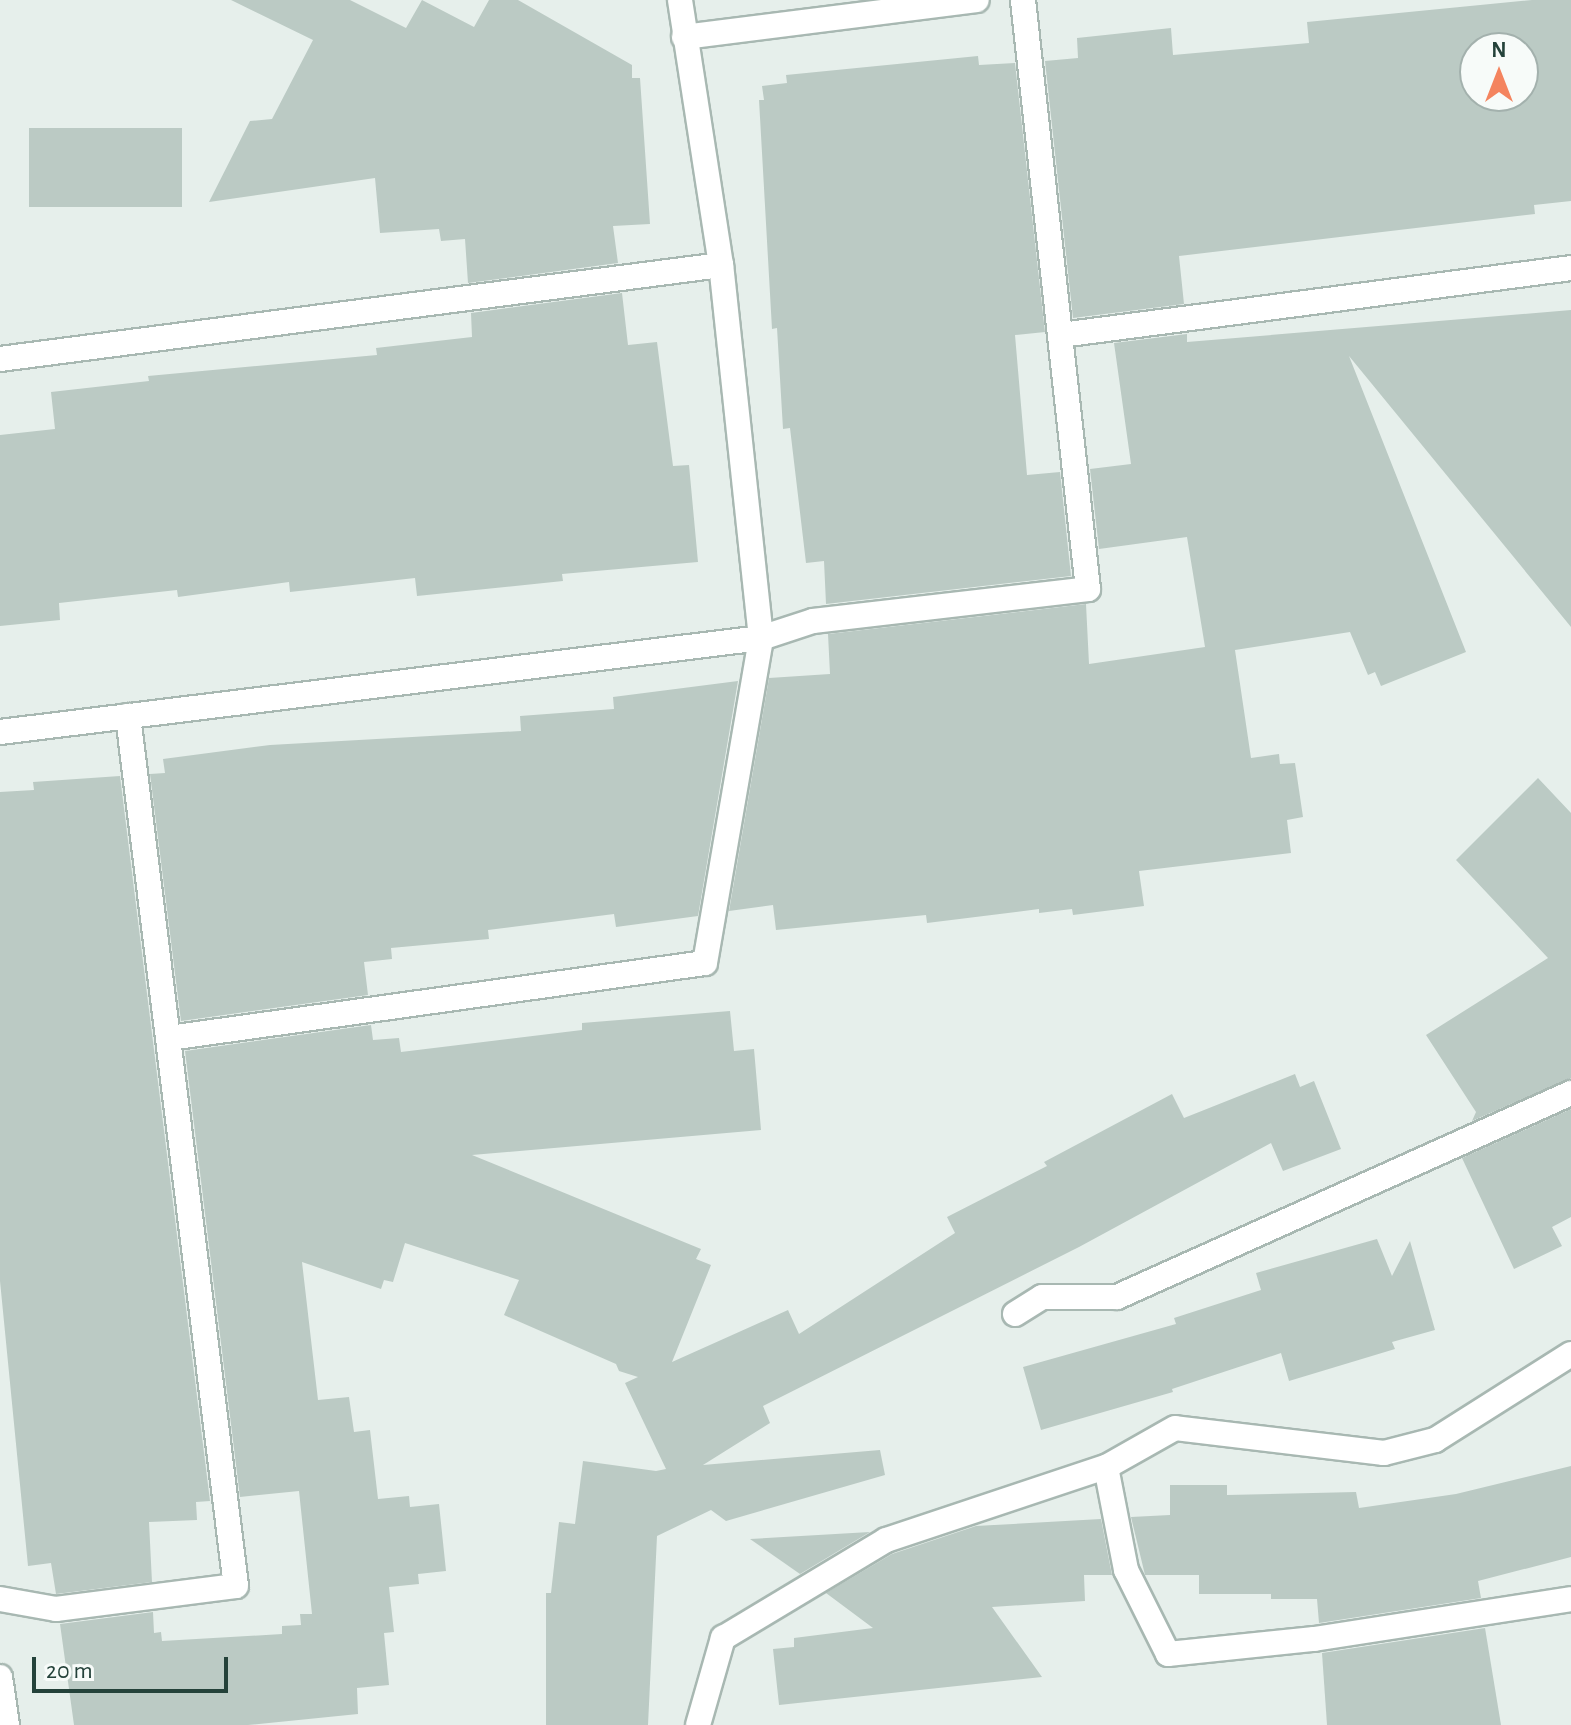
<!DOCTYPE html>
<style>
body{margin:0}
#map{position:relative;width:1571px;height:1725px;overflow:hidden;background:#e6efeb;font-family:"Alegreya Sans",sans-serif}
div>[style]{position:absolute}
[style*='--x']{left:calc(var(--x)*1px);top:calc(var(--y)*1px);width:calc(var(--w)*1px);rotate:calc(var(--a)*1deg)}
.building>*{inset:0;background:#bbcac4;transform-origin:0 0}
.roads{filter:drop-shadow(2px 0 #a8b8b2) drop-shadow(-2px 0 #a8b8b2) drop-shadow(0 2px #a8b8b2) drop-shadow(0 -2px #a8b8b2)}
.lane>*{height:24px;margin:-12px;padding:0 12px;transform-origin:12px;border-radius:12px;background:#fff}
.street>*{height:24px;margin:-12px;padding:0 12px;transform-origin:12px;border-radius:12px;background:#fff}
.secondary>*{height:24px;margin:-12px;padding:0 12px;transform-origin:12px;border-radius:12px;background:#fff}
span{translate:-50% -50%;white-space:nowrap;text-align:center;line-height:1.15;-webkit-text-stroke:6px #f7fbf9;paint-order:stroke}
.north{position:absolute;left:1459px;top:32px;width:80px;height:80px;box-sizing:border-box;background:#f7fbf9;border:2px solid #a3b1ad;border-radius:50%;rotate:0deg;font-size:22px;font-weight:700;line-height:32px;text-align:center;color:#24423a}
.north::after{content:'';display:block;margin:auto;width:28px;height:36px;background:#f4845f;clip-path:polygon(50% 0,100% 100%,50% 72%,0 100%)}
.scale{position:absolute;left:32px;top:1657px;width:196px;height:36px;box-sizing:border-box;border:4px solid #24423a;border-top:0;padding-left:10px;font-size:24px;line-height:28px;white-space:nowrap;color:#24423a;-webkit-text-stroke:6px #f7fbf9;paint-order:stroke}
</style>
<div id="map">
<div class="building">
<i style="clip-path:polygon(231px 0,350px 0,406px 28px,422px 0,474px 27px,489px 0,518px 0,632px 65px,632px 78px,640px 78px,650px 224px,613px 226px,618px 263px,468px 283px,465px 239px,441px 241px,439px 229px,380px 233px,375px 178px,209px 202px,250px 121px,272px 119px,313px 40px)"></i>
<i style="clip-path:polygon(evenodd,1532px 0,1571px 0,1571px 201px,1534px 205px,1535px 214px,1179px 256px,1184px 304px,1073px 318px,1045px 61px,1078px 58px,1077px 38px,1171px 28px,1173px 55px,1309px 43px,1307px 22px,1532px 0,1475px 48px,1523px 48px,1523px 96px,1475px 96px,1475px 48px)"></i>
<i style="clip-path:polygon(978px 56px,979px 65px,1015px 63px,1045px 332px,1015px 335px,1027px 475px,1060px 472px,1071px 576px,826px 604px,824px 561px,806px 563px,790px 428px,783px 429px,777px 328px,772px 329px,759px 100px,764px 100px,762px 86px,787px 83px,786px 75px)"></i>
<i style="left:182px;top:128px;width:79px;height:153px;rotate:90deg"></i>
<i style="clip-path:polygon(622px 293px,628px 345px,657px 342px,673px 466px,689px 465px,698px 562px,562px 574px,563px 581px,417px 596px,415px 578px,290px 592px,289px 582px,178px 597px,177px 590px,59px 603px,60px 620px,0 626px,0 435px,55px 429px,51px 392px,149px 381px,148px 376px,377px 355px,376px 348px,472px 337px,471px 313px)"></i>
<i style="clip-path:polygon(1571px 310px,1571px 627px,1349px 356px,1466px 652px,1381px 686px,1375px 672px,1368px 675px,1350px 632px,1235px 650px,1251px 758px,1279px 754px,1280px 764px,1295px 763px,1303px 817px,1287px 820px,1291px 853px,1139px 871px,1144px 906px,1073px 915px,1072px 909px,1039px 913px,1039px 909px,927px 923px,926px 915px,776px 930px,773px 905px,729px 911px,769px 678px,830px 674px,828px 634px,1086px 604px,1089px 664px,1205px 647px,1187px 537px,1099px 549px,1090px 469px,1131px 464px,1114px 343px,1187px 334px,1187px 342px)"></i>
<i style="clip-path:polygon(738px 681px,698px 916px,616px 927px,614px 914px,488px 930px,489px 939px,391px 948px,392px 959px,364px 962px,368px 995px,181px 1021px,150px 774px,165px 773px,163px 759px,270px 745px,521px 731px,520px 716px,614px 709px,613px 697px)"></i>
<i style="clip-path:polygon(120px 776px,210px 1501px,196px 1502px,197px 1520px,149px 1522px,152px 1582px,56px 1594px,51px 1563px,28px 1566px,0 1281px,0 792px,34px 790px,33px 782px)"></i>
<i style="clip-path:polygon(1538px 778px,1571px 813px,1571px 1078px,1472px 1121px,1476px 1112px,1426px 1035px,1548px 958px,1456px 860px)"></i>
<i style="clip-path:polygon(730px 1011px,734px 1051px,754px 1049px,761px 1130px,472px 1155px,701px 1249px,696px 1259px,711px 1265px,672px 1362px,788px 1310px,799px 1334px,955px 1233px,947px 1217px,1047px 1166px,1044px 1162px,1172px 1094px,1184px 1118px,1295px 1074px,1300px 1087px,1314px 1081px,1341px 1149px,1283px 1171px,1271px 1143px,1079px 1247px,763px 1406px,770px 1423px,703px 1465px,880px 1450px,885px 1475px,726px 1521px,711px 1510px,657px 1536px,648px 1725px,546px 1725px,546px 1593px,551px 1593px,559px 1522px,575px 1524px,583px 1461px,656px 1471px,666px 1469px,625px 1383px,638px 1377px,619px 1371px,616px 1364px,504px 1315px,519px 1280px,405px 1243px,393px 1282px,384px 1280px,381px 1289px,302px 1262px,318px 1400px,349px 1397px,354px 1432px,370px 1430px,378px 1499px,409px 1496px,410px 1507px,439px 1504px,446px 1571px,418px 1574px,419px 1584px,389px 1587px,394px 1632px,384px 1633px,389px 1685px,357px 1688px,358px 1714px,248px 1725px,74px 1725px,60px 1624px,153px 1612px,154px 1633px,161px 1632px,162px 1641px,282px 1634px,282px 1626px,301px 1625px,300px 1614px,312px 1614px,299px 1491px,240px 1497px,185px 1051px,371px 1025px,373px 1040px,399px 1038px,401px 1052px,582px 1030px,582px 1023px)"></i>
<i style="clip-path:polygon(1571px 1109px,1571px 1217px,1552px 1227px,1562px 1246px,1514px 1269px,1462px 1158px)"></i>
<i style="clip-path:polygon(1377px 1239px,1392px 1276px,1410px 1241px,1435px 1330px,1392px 1342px,1395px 1349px,1289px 1381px,1281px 1353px,1172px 1389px,1173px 1392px,1041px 1430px,1023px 1367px,1176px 1324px,1174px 1318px,1261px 1290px,1256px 1273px)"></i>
<i style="clip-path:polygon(1571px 1466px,1571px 1557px,1478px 1581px,1481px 1598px,1319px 1623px,1317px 1599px,1271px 1599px,1271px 1594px,1199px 1594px,1199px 1575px,1145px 1575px,1131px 1517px,1170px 1515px,1170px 1485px,1227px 1485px,1227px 1495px,1356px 1492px,1359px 1508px,1456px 1494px)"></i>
<i style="clip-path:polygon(1101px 1519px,1112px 1575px,1084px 1575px,1085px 1601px,992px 1607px,1042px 1677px,779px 1705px,773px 1649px,794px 1647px,794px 1638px,873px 1628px,826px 1593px,892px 1554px,976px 1526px)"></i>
<i style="clip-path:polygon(870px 1532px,800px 1574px,750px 1539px)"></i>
<i style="clip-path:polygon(1485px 1628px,1501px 1725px,1327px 1725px,1322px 1653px)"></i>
</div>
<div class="roads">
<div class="lane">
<i style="--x:1015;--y:1314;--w:32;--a:-32"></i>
<i style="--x:1042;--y:1297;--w:75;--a:0"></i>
<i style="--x:1117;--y:1297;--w:498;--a:-24.2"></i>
<i style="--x:698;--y:1725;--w:91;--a:-74"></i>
<i style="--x:723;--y:1638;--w:190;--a:-31"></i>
<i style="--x:886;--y:1540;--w:232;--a:-18.4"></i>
</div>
<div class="street">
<i style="--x:1061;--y:335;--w:514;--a:-7.48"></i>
<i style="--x:0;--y:359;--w:727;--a:-7.43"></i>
<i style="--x:169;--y:1038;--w:541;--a:-7.97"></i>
<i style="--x:705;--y:963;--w:330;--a:-80.2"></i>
<i style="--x:761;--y:638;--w:55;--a:-18.1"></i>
<i style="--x:813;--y:621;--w:277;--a:-6.6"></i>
<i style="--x:1088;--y:589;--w:593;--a:-96.3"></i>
<i style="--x:1571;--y:1354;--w:161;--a:147.7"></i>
<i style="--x:1435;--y:1440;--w:53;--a:165.7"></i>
<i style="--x:1384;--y:1453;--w:210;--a:-173.2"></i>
<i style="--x:1175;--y:1428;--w:79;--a:150.5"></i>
<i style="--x:1106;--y:1467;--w:105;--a:79"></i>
<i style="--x:1126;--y:1570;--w:94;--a:63.4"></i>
<i style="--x:1168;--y:1654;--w:147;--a:-5.9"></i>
<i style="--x:1314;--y:1639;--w:260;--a:-8.8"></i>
<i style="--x:0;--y:1599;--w:57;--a:10.1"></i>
<i style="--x:56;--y:1609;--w:181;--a:-7.3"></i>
<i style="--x:236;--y:1586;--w:877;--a:-97.08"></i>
<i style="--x:0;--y:1677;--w:49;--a:81.7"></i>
</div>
<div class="secondary">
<i style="--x:684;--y:37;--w:295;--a:-7.2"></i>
<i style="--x:0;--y:732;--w:767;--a:-7.04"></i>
<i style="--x:761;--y:638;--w:375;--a:-96.1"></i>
<i style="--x:721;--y:265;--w:268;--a:-98.8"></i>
</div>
</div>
<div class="north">N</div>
<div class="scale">20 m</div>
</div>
